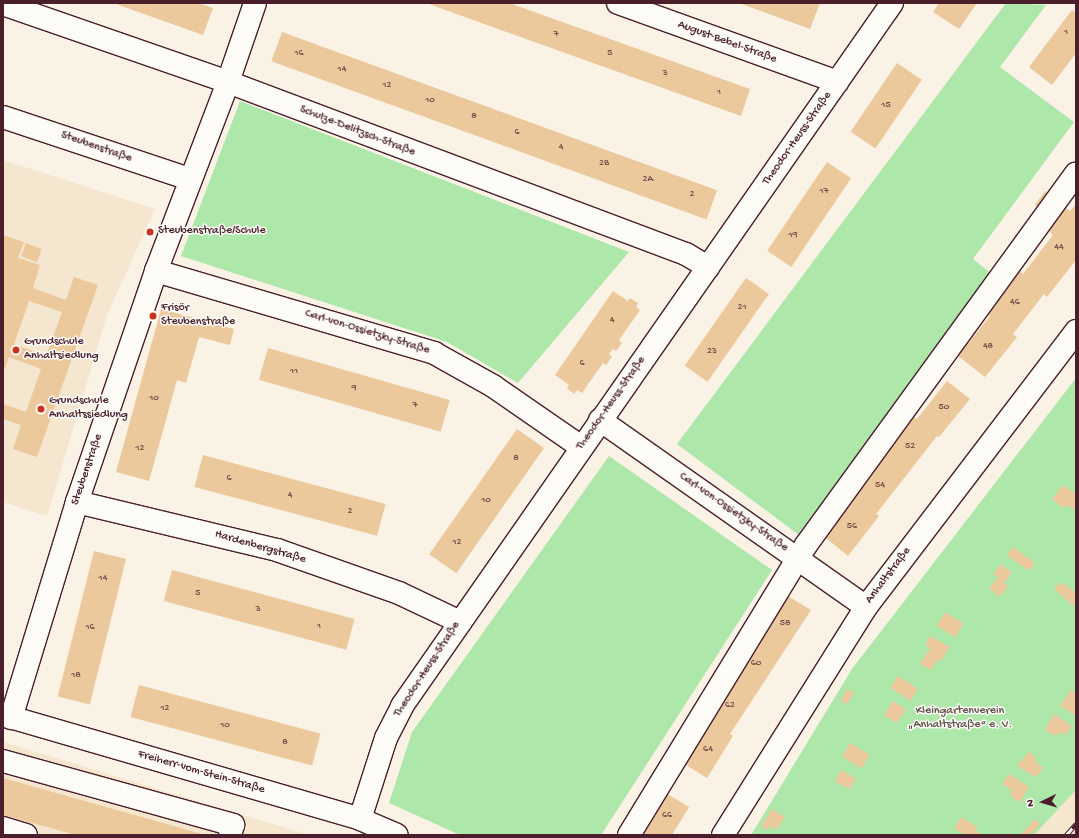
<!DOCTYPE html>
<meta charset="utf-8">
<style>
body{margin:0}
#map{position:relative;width:1079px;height:838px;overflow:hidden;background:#f9f2e5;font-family:"Gochi Hand",sans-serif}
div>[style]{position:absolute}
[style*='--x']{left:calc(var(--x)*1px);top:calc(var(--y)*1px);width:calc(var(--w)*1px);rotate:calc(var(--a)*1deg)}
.built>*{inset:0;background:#f5e6cf}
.green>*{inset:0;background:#aee7aa}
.building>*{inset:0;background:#ebc99d;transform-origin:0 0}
.roads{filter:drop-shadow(1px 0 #4a1f2b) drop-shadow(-1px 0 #4a1f2b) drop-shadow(0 1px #4a1f2b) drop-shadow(0 -1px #4a1f2b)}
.minor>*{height:22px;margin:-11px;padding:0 11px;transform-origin:11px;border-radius:11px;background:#fdfcf7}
.rail>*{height:4.5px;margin-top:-2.25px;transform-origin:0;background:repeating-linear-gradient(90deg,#fdfcf7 0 9px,#4a1f2b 0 18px);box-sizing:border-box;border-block:1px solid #4a1f2b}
.dots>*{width:11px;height:11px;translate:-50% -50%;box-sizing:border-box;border:2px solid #fdfcf7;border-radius:50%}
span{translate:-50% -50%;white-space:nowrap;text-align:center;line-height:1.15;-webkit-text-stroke:3px #fdfcf7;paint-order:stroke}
.number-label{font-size:10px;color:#724a48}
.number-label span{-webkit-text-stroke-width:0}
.street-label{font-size:12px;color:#4a1f2b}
.poi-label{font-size:12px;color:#4a1f2b}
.left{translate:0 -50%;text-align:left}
.park-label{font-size:12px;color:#63514b}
.frame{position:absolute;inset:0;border:4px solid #4a1f2b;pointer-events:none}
.north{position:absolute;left:1023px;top:782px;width:40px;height:40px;-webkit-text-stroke:3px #fdfcf7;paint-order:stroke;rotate:265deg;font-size:11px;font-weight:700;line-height:16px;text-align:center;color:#4a1f2b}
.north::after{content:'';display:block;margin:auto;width:14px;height:18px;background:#4a1f2b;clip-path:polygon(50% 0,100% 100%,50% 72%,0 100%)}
</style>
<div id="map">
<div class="built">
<i style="clip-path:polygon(3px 160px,155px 209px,107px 315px,47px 516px,3px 502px)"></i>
<i style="clip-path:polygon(3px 742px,309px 835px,3px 835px)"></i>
<i style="clip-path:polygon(1076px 790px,1076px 835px,1034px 835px)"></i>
</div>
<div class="green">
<i style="clip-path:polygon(1006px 3px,1046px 5px,1000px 67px,1074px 122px,973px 259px,997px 278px,803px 538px,677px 444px)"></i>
<i style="clip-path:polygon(240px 101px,629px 252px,518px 383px,447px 342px,181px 256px)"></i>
<i style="clip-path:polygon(1076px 378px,1076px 790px,1034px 835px,751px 835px,852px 669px)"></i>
<i style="clip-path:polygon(609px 456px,772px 570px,601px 835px,460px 835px,389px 803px,412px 732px)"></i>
</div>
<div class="building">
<i style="clip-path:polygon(113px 3px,198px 3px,213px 8px,203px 35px)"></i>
<i style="clip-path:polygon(426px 3px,509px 3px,750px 89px,741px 116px)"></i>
<i style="clip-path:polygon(739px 3px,820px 3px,810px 29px)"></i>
<i style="clip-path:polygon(939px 3px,977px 3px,959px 29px,933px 12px)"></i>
<i style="clip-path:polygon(1072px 10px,1076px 13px,1076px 53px,1052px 85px,1029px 67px)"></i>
<i style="left:282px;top:32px;width:463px;height:31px;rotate:20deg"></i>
<i style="left:897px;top:63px;width:30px;height:83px;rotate:34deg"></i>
<i style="left:827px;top:162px;width:29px;height:107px;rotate:34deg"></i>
<i style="clip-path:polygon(1045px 191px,1052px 197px,1041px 210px,1035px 205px)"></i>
<i style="clip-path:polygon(1076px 204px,1076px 260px,1047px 297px,1044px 294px,1013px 334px,1017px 337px,985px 377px,958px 356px,990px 316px,986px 312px,1019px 270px,1023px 274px,1053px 235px,1048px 230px,1065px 208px,1070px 211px)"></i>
<i style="clip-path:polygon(evenodd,3px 235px,24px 242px,18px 258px,40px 265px,33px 288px,66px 300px,74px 277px,98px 285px,37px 457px,13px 449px,21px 425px,3px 419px,3px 404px,26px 412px,41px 369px,9px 357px,3px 373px,3px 235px,29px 301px,62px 312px,46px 356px,14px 344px,29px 301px)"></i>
<i style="left:26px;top:243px;width:17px;height:14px;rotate:21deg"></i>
<i style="left:746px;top:278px;width:28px;height:107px;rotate:35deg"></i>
<i style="clip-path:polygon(613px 291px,628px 301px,630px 298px,638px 303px,636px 307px,640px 310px,619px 340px,622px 343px,616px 351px,613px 349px,609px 354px,612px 357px,606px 365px,603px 363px,582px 393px,577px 390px,574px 394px,567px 388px,569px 385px,555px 375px)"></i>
<i style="clip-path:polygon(161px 309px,234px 329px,230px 345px,199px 337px,186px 383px,177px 380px,149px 481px,116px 472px)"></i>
<i style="left:268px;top:348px;width:189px;height:33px;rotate:16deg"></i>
<i style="clip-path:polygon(947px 381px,970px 399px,939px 437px,937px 436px,876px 514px,879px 516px,848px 556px,826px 538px,914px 417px,917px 419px)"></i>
<i style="left:517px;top:429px;width:33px;height:153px;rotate:35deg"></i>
<i style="left:203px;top:455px;width:189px;height:33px;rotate:15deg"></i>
<i style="clip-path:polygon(1063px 485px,1076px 494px,1074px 510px,1067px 505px,1064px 508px,1052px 499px)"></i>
<i style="left:1013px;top:547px;width:27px;height:10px;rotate:36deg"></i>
<i style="left:94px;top:551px;width:33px;height:150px;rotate:14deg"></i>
<i style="clip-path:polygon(1001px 564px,1012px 573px,1004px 583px,1008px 586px,999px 597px,989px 588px,998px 577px,993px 574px)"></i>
<i style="left:172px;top:570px;width:189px;height:32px;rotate:15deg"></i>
<i style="clip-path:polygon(1061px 582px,1076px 593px,1076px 601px,1073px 606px,1054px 589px)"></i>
<i style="clip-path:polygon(786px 595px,811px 610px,730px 734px,733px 736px,707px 778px,683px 763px)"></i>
<i style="left:945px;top:612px;width:22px;height:16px;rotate:32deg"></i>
<i style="clip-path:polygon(930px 636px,950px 647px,941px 661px,938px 659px,931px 670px,920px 664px,930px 648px,925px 645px)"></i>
<i style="left:898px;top:676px;width:24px;height:14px;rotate:33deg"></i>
<i style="left:139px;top:685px;width:188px;height:33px;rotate:15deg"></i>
<i style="left:847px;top:689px;width:8px;height:13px;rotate:30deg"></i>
<i style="clip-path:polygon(1071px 690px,1076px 694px,1075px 715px,1060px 706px)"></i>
<i style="left:893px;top:701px;width:15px;height:17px;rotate:32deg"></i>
<i style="clip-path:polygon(1054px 714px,1072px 726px,1066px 735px,1061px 732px,1056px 736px,1045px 730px)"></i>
<i style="left:850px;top:743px;width:23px;height:16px;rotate:31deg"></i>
<i style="clip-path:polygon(1029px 752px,1036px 757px,1035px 761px,1043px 768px,1036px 777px,1017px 766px)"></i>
<i style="clip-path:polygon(841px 770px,856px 779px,850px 789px,835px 782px)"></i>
<i style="clip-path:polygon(1009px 774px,1029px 787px,1020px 802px,1011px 797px,1011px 790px,1002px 784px)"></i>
<i style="clip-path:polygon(3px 778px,206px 835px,76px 835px,3px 815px)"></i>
<i style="clip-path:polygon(664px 792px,689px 807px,672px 835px,638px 835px)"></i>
<i style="clip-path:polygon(772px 809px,785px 817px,776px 830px,770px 826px,767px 830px,761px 826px)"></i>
<i style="clip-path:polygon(961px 817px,977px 827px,976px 830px,981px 835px,965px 835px,954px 828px)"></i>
<i style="clip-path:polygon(1035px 819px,1040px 824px,1030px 835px,1020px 835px)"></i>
</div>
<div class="roads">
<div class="minor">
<i style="--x:618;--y:3;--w:233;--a:19.8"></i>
<i style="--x:3;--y:4;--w:238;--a:19.1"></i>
<i style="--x:228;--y:82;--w:489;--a:20.6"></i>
<i style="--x:686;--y:254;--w:26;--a:31"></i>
<i style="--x:3;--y:117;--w:196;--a:18.4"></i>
<i style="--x:156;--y:271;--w:290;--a:16.4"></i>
<i style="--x:434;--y:353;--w:68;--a:29.2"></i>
<i style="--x:493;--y:386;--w:107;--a:34.7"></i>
<i style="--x:600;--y:420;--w:325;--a:35.1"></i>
<i style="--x:77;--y:502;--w:206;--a:13.5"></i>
<i style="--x:277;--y:550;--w:129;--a:19.4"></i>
<i style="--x:399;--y:593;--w:68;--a:25.4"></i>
<i style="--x:3;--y:715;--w:372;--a:16.2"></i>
<i style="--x:360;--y:819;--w:40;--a:23.4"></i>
<i style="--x:11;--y:718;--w:226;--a:-73"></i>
<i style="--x:77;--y:502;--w:244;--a:-71.1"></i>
<i style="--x:156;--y:271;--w:202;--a:-69.1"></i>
<i style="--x:228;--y:82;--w:83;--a:-71.1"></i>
<i style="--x:3;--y:761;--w:239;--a:15.5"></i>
<i style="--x:233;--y:825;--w:10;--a:107"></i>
<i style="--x:360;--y:819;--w:85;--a:-72.2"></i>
<i style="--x:386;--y:738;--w:36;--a:-63"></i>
<i style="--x:402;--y:706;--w:857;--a:-55.12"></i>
<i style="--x:3;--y:828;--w:24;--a:17"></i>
<i style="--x:629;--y:835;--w:340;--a:-58.6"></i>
<i style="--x:806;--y:545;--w:459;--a:-54"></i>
<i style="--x:723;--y:835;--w:269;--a:-57.9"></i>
<i style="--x:866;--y:607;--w:347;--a:-52.7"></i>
</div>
</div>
<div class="rail">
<i style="--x:1066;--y:835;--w:15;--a:-48"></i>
</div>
<div class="dots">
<i style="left:150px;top:232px;background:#c8321e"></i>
<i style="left:153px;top:316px;background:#c8321e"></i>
<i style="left:16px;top:350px;background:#c8321e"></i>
<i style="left:41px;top:409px;background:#c8321e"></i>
</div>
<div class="number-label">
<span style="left:1066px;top:33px">1</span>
<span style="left:556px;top:35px">7</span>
<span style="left:299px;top:54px">16</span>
<span style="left:610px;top:54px">5</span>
<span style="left:342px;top:70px">14</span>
<span style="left:665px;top:74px">3</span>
<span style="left:387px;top:86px">12</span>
<span style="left:719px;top:93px">1</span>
<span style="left:430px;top:101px">10</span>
<span style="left:886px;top:106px">15</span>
<span style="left:474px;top:117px">8</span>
<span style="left:517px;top:133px">6</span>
<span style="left:561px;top:148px">4</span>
<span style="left:604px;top:164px">2B</span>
<span style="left:648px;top:180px">2A</span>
<span style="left:824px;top:192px">17</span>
<span style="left:692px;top:195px">2</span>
<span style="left:793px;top:236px">19</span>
<span style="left:1059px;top:248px">44</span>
<span style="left:1015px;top:303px">46</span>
<span style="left:742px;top:308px">21</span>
<span style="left:612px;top:321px">4</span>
<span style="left:988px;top:347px">48</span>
<span style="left:712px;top:352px">23</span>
<span style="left:582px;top:364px">6</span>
<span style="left:294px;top:372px">11</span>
<span style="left:354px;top:389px">9</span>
<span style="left:154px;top:399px">10</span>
<span style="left:415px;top:406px">7</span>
<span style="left:944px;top:408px">50</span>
<span style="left:910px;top:447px">52</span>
<span style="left:140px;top:449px">12</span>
<span style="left:516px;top:459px">8</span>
<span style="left:229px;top:479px">6</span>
<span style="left:880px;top:486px">54</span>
<span style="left:290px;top:496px">4</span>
<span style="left:486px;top:501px">10</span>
<span style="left:350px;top:512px">2</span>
<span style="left:852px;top:527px">56</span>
<span style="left:457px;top:543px">12</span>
<span style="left:103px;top:579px">14</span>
<span style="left:198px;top:594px">5</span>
<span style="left:258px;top:610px">3</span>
<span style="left:785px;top:624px">58</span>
<span style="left:319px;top:627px">1</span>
<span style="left:90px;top:628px">16</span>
<span style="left:756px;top:664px">60</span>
<span style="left:76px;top:676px">18</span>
<span style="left:730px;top:706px">62</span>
<span style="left:165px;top:709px">12</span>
<span style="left:225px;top:726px">10</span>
<span style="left:285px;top:743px">8</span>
<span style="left:708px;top:750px">64</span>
<span style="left:667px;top:816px">66</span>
</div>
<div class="street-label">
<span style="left:727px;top:43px;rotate:20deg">August-Bebel-Straße</span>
<span style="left:357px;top:132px;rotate:21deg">Schulze-Delitzsch-Straße</span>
<span style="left:798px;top:139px;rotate:-55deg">Theodor-Heuss-Straße</span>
<span style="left:96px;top:148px;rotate:19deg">Steubenstraße</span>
<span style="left:367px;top:333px;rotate:17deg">Carl-von-Ossietzky-Straße</span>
<span style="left:612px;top:404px;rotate:-55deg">Theodor-Heuss-Straße</span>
<span style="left:88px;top:470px;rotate:-71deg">Steubenstraße</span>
<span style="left:733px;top:513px;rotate:35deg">Carl-von-Ossietzky-Straße</span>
<span style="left:260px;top:548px;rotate:16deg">Hardenbergstraße</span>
<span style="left:889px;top:576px;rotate:-53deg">Anhaltstraße</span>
<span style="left:428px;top:670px;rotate:-57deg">Theodor-Heuss-Straße</span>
<span style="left:201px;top:773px;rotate:16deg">Freiherr-vom-Stein-Straße</span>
</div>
<div class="poi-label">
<span class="left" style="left:158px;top:232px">Steubenstraße/Schule</span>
<span class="left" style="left:161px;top:316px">Frisör<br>Steubenstraße</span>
<span class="left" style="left:24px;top:350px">Grundschule<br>Anhaltsiedlung</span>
<span class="left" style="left:49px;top:409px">Grundschule<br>Anhaltssiedlung</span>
</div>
<div class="park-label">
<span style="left:960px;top:719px">Kleingartenverein<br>„Anhaltstraße“ e. V.</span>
</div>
<div class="frame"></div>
<div class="north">N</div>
</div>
